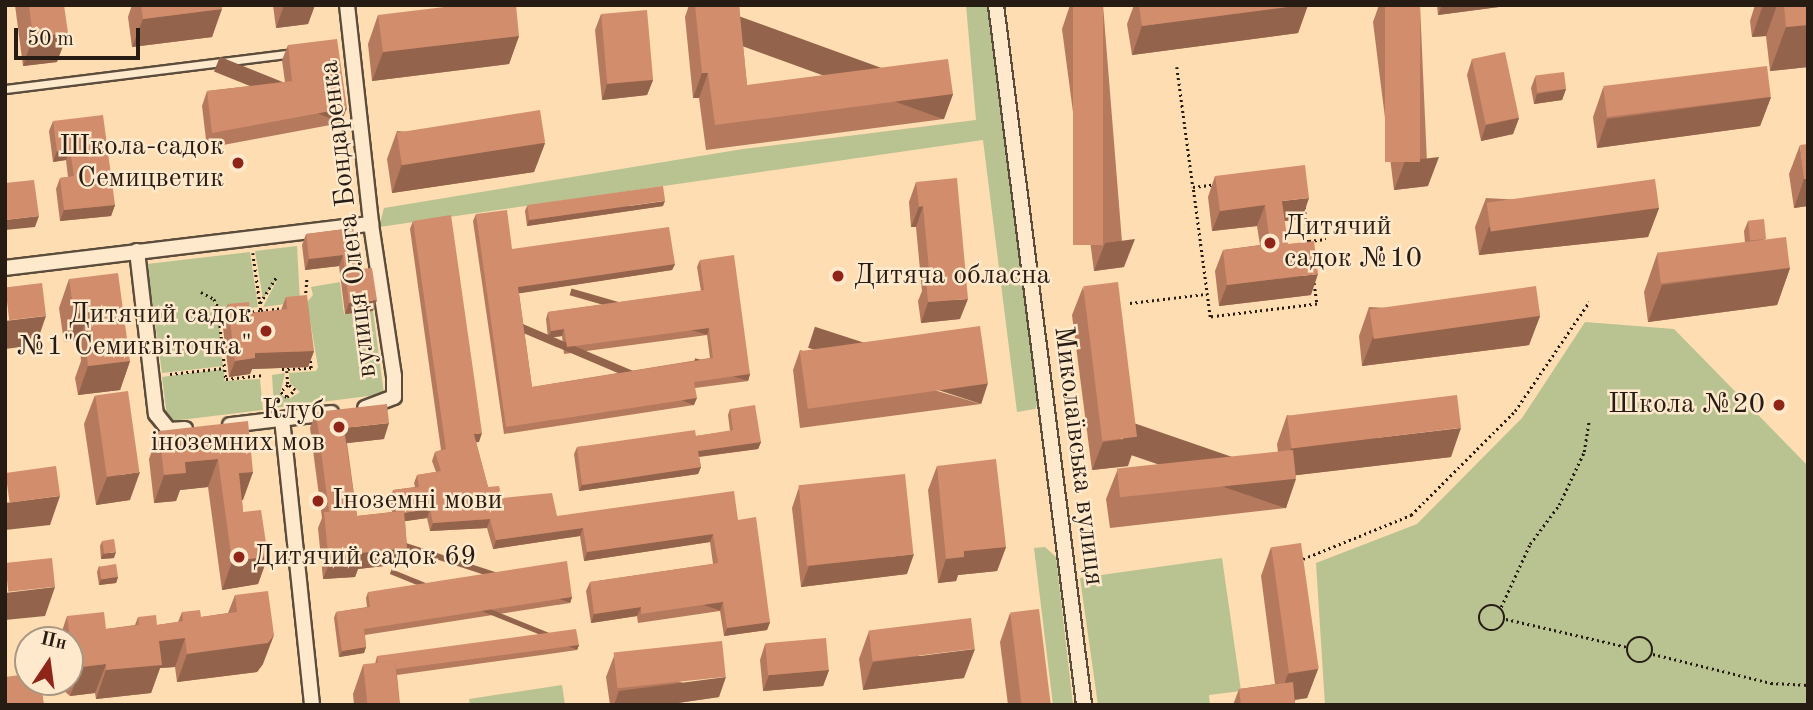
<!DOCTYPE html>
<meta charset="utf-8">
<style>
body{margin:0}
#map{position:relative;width:1813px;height:710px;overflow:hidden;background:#fdddb1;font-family:"Old Standard TT",serif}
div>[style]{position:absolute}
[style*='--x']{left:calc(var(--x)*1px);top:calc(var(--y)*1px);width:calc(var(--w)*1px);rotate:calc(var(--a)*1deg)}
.green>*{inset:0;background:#b9c291}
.path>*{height:2.5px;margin-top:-1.25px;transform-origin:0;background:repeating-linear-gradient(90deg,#271c14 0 2px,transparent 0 5.5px)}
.path>.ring{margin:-1.25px;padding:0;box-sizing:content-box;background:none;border:2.5px solid #271c14;border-radius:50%}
.roads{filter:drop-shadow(2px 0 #5c4c3b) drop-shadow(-2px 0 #5c4c3b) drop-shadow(0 2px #5c4c3b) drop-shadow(0 -2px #5c4c3b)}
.service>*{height:7px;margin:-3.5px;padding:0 3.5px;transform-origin:3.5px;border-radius:3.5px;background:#fee9cc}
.minor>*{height:14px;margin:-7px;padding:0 7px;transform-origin:7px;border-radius:7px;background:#fee9cc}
.wall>*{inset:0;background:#b5795e}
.shaded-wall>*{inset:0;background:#93634c;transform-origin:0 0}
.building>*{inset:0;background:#d28d6d;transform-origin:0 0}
.dots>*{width:19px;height:19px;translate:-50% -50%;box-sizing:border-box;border:4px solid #fee9cc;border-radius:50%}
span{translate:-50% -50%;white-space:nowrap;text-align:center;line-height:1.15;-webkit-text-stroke:5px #fee9cc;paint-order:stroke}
.poi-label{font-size:28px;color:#271c14}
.right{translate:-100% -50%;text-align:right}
.left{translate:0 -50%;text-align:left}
.street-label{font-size:28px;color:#271c14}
.frame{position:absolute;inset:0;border:7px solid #271c14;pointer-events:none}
.north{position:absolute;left:14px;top:626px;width:70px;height:70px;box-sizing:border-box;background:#fee9cc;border:2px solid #a89782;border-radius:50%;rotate:13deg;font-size:19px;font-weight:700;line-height:28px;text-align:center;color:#271c14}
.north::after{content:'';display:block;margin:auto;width:24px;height:32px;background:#8f2418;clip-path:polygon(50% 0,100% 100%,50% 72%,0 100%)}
.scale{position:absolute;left:14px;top:28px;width:126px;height:32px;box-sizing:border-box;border:4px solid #271c14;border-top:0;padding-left:9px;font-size:21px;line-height:24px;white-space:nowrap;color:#271c14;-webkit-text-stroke:5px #fee9cc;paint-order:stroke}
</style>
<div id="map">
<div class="green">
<i style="clip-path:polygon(966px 5px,987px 5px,1038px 402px,1035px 409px,1017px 412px,983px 140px,379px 227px,384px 208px,743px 149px,976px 120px)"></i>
<i style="clip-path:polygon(297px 246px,300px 302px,263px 307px,278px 278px,263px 299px,255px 251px)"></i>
<i style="clip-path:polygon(250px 252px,258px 307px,222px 312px,213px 300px,219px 312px,220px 339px,209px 341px,220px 343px,223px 366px,162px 373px,147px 264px)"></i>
<i style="clip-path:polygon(340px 282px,344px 314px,373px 311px,384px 394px,274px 408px,272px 375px,285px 373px,280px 394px,289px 399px,300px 392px,290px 383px,289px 373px,316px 371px,318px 367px,307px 302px,313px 295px,311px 287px)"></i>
<i style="clip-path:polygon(1585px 322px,1674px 329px,1808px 466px,1808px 705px,1325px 705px,1316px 563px,1417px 524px,1522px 418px)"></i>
<i style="clip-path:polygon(224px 369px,225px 390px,224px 381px,260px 379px,263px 410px,172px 421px,167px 417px,162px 377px)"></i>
<i style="clip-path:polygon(1045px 547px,1056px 557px,1073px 705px,1053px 705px,1034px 548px)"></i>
<i style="clip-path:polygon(1222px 558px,1241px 691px,1209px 695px,1210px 705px,1098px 705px,1080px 578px)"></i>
<i style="clip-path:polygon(562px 685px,565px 705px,470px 705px,469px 699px)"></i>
</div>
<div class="path">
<i style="--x:1177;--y:67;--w:121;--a:82.4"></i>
<i style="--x:1300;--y:174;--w:131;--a:82.5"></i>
<i style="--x:1317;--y:304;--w:108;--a:173.1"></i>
<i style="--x:1210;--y:317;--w:131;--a:-97.5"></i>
<i style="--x:1193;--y:187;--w:108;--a:-6.9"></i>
<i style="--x:1309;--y:241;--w:17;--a:-7"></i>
<i style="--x:253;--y:253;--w:59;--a:82.1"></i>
<i style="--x:261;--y:311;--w:22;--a:-8"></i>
<i style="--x:201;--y:292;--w:15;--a:28"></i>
<i style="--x:214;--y:299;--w:18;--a:61"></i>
<i style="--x:305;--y:298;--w:22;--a:-85"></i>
<i style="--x:260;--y:303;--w:31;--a:-58"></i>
<i style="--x:1130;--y:303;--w:77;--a:-6.8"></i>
<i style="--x:247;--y:312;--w:14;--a:-4"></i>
<i style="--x:226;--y:314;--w:7;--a:172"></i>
<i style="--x:219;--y:315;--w:64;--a:83.8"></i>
<i style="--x:226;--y:379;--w:37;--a:-6"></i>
<i style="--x:282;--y:369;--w:29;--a:-2"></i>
<i style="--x:311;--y:368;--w:8;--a:-97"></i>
<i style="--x:287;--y:371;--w:14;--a:86"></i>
<i style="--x:288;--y:385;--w:10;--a:135"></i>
<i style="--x:281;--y:392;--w:8;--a:40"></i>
<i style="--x:287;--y:397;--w:11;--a:-41"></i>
<i style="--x:295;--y:390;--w:9;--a:-144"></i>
<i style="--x:170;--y:374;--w:55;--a:-6.2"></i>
<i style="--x:1303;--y:559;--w:117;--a:-22.2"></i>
<i style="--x:1411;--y:515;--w:147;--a:-45"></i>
<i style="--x:1515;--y:411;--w:132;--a:-55.8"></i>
<i class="ring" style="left:1479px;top:605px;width:23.5px;height:23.5px"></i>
<i style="--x:1501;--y:607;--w:69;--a:-65.3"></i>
<i style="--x:1530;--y:544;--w:49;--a:-53.4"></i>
<i style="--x:1559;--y:505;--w:59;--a:-64.7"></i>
<i style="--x:1584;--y:452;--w:31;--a:-81"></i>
<i style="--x:1506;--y:619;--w:124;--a:13"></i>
<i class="ring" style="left:1627px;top:637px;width:23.5px;height:23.5px"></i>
<i style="--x:1653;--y:654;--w:122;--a:13.8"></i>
<i style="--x:1771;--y:683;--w:37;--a:3"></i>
</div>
<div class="roads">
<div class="service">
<i style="--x:5;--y:89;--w:290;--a:-7.1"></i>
</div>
<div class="minor">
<i style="--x:347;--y:5;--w:220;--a:83.7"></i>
<i style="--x:371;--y:224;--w:154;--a:81.4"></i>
<i style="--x:394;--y:376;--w:21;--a:90"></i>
<i style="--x:394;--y:397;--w:31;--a:159"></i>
<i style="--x:996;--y:5;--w:706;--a:82.83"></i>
<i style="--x:137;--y:251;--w:164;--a:83.4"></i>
<i style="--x:156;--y:414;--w:21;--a:51"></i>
<i style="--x:169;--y:430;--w:16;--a:-4"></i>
<i style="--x:5;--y:268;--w:369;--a:-6.9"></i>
<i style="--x:282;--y:419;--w:288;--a:84"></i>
<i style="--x:230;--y:425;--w:102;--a:-6.8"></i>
</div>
</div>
<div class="wall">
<i style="clip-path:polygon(15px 5px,64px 5px,57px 62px,23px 66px)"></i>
<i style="clip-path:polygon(132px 5px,222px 5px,212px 37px,132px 47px,128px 17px)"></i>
<i style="clip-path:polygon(273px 5px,315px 5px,308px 24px,276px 28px)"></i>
<i style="clip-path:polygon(689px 5px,739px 5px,747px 85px,953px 94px,944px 119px,706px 150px,699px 98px,693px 98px,685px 17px)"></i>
<i style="clip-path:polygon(1070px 5px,1103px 5px,1124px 267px,1094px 271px,1062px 29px)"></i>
<i style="clip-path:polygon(1134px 5px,1308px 5px,1298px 33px,1132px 55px,1127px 24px)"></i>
<i style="clip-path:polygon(1379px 5px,1420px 5px,1428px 186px,1394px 190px,1373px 22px)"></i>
<i style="clip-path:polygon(1437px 5px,1514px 5px,1438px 15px)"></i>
<i style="clip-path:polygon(1755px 5px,1808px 5px,1808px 67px,1770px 71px,1766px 36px,1752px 37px,1750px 21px)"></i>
<i style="clip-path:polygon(601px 14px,653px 80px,647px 95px,602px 100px,595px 30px)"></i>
<i style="clip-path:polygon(378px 15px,519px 36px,509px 64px,372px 81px,368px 44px)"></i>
<i style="clip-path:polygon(288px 45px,341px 123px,207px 148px,202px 106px,207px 91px,285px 82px,282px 60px)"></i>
<i style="clip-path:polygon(1472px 59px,1519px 118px,1513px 134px,1481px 141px,1467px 75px)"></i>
<i style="clip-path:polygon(1535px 77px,1566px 89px,1562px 100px,1534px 104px,1531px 88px)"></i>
<i style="clip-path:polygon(1603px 88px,1771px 97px,1760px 126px,1597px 148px,1593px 117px)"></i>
<i style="clip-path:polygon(53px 121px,115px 205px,111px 216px,60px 221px,56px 189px,60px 178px,68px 177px,66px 160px,53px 162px,49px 131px)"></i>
<i style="clip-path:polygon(397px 131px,545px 143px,534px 172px,392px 193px,387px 159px)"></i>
<i style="clip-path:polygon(1800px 145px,1808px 206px,1794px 208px,1789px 174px)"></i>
<i style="clip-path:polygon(1215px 176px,1302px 219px,1284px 221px,1288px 244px,1311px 295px,1219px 306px,1215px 271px,1223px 250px,1260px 245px,1257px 226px,1212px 231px,1208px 197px)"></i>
<i style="clip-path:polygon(916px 182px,960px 319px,921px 323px,918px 301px,922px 291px,916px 227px,911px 227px,909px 202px)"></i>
<i style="clip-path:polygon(1486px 198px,1659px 208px,1648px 237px,1479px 255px,1475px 227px)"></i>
<i style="clip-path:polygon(527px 206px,663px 206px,527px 226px,525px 211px)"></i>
<i style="clip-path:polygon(476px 214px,512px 249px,675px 264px,672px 270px,519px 293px,532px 387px,710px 358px,707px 335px,564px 354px,562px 336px,548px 338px,546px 319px,548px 312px,701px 291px,697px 267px,700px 260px,750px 374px,748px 381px,695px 388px,694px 405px,504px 434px,473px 221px)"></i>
<i style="clip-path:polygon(413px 221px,479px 442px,476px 442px,488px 487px,502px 498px,557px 516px,738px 520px,770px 622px,767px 630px,724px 636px,720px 611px,638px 623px,637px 616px,591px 623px,586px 591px,590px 582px,713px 564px,710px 542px,584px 561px,580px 536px,493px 549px,487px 528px,430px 531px,427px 518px,405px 521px,407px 548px,402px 564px,358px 569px,355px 577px,323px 579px,318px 528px,322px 518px,310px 428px,316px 412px,384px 439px,347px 443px,357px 516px,392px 512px,390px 499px,393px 490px,415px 487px,414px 483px,417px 475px,436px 472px,432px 461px,435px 452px,441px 450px,410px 229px)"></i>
<i style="clip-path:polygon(1748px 221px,1790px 268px,1777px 305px,1648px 322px,1644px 292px,1657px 254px,1745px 243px,1744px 231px)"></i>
<i style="clip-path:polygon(353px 228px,358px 269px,373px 311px,345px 314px,339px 266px,305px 270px,302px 245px,306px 234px)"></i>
<i style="clip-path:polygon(69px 279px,130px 361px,120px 390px,78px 395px,75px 378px,81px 361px,79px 340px,64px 342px,59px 308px)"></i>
<i style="clip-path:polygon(1083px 287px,1128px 466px,1092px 470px,1072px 315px)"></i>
<i style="clip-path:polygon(286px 297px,314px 351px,308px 367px,252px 369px,250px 374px,229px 377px,222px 320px,228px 304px,250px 313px,281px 310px)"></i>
<i style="clip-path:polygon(1369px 307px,1540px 316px,1529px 345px,1362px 366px,1359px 336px)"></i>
<i style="clip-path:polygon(800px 350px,981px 404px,800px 428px,793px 370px)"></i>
<i style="clip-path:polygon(95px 395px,130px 500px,96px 505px,84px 424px)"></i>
<i style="clip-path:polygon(730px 409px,761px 442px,758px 449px,699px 457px,701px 467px,698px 474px,579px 491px,574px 454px,577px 447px,696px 436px,730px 431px,728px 415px)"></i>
<i style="clip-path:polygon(1287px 415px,1451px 457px,1296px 475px,1286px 508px,1110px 528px,1106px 499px,1117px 471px,1278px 452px,1277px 444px)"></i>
<i style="clip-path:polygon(159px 431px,253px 472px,242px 500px,243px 512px,268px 556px,258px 584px,222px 590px,208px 487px,180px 490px,176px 501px,154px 503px,149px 459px)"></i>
<i style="clip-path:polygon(937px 466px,1006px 547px,997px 571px,958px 575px,956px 581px,938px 583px,928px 490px)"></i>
<i style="clip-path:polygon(799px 487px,907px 574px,801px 587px,792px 508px)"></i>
<i style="clip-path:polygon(102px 541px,114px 558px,101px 559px,100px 546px)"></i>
<i style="clip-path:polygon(1271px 547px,1318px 669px,1307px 698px,1295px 700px,1295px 705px,1233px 705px,1239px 689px,1275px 684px,1261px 576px)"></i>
<i style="clip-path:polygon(99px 566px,118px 577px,116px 583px,99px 585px,97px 572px)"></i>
<i style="clip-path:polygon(368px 592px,572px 597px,570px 603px,365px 635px,366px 647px,364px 653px,339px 657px,334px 618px,336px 612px,367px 607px,366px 598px)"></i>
<i style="clip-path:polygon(235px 595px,263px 664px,257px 672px,177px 682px,175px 667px,160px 668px,151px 693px,96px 699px,95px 693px,70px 696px,63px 690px,62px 682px,70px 682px,70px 640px,59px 640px,67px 616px,106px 629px,135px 625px,138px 617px,157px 625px,178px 622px,182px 612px,201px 617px,228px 613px)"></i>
<i style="clip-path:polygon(1010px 613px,1051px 705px,1008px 705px,1000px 642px)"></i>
<i style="clip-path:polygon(869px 631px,964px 678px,863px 690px,859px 659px)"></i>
<i style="clip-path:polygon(765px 644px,829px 670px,823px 686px,763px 691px,760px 660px)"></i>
<i style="clip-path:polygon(579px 645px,577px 650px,397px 675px,400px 705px,354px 705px,353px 694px,363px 665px,375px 664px,377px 656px)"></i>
<i style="clip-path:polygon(614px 656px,719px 697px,664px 705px,610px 705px,606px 677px)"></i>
</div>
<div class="shaded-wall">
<i style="clip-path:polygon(284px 5px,315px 5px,308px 24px,276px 28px)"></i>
<i style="clip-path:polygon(1303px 5px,1308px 5px,1298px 33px,1132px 55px,1142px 26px)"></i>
<i style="clip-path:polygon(1442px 5px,1514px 5px,1438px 15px)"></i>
<i style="clip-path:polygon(1763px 5px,1777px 5px,1766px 36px,1752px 37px)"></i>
<i style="clip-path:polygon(222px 9px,212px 37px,132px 47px,143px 19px)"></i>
<i style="clip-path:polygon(1808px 25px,1808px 67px,1770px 71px,1786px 27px)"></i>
<i style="clip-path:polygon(68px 33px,57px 62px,23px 66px,33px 37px)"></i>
<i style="clip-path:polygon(519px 36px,509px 64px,372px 81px,383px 52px)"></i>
<i style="clip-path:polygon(702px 73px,708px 73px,699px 98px,693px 98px)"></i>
<i style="clip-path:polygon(653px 80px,647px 95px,602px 100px,607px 84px)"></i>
<i style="clip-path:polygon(1566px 89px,1562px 100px,1534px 104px,1537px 94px)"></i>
<i style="left:953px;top:94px;width:27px;height:240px;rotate:110deg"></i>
<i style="clip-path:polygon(1771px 97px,1760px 126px,1597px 148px,1607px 119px)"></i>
<i style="left:347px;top:108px;width:16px;height:137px;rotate:112deg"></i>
<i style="clip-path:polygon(1519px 118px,1513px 134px,1481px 141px,1486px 125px)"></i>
<i style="clip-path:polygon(545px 143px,534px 172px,392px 193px,402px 164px)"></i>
<i style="clip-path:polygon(70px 150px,66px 160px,53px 162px,57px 151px)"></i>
<i style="clip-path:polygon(1439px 157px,1428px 186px,1394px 190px,1405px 161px)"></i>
<i style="clip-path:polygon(1804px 179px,1808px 179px,1808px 206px,1794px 208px)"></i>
<i style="clip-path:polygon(1309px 198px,1302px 219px,1274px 222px,1282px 201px)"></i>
<i style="clip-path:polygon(665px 201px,663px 206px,527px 226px,529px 220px)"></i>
<i style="clip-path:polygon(115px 205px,111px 216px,60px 221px,64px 210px)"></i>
<i style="clip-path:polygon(1265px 205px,1257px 226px,1212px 231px,1220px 211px)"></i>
<i style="clip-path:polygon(923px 206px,916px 227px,911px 227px,919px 207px)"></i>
<i style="clip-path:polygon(1659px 208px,1648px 237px,1479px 255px,1489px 227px)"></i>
<i style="clip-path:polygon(39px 216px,35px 227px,5px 230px,5px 220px)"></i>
<i style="clip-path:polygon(1135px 239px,1124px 267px,1094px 271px,1105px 243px)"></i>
<i style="clip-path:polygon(343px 255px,339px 266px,305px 270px,309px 259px)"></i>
<i style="clip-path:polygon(675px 264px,672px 270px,515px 294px,518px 287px)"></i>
<i style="clip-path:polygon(1790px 268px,1777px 305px,1648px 322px,1662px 285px)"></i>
<i style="clip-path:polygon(1318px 274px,1311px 295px,1219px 306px,1227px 285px)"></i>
<i style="clip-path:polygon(968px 299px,960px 319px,921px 323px,928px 302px)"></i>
<i style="clip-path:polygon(377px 300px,373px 311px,345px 314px,349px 303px)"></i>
<i style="clip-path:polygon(89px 312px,79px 340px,64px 342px,74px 314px)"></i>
<i style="clip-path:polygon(46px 316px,36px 345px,5px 349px,5px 321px)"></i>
<i style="clip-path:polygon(1540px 316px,1529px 345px,1362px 366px,1373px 337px)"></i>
<i style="left:709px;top:328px;width:7px;height:143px;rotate:106deg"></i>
<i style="clip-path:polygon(564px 329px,562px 336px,548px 338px,551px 331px)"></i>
<i style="clip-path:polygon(314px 351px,308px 367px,252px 369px,250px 374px,229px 377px,235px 361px,255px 353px)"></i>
<i style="clip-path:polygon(130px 361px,120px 390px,78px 395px,88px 366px)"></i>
<i style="left:750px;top:374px;width:7px;height:57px;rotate:106deg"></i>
<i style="left:988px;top:383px;width:22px;height:182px;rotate:108deg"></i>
<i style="left:697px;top:398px;width:8px;height:193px;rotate:113deg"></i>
<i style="clip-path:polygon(389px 423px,384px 439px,339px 444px,344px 428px)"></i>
<i style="clip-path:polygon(1461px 428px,1451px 457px,1281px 477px,1291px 448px)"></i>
<i style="clip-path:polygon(482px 433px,479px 442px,470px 443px,474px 434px)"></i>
<i style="clip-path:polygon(1138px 437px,1128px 466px,1092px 470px,1103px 442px)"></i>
<i style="clip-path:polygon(761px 442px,758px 449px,696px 457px,698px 451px)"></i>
<i style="clip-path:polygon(218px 459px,208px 487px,180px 490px,176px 501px,154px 503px,164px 475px,185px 462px)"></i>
<i style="clip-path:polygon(701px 467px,698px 474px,579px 491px,582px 485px)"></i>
<i style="clip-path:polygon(140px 472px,130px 500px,96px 505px,107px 477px)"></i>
<i style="clip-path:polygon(253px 472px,243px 500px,229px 501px,239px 473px)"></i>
<i style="left:1296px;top:479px;width:31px;height:177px;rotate:109deg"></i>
<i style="clip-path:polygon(60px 496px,50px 525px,5px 530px,5px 503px)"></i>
<i style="clip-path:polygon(430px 509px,427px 518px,393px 523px,396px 514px)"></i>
<i style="clip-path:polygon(490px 519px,487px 528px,430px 531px,433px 523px)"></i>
<i style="clip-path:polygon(583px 528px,580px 536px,493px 549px,496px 540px)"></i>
<i style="clip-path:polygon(713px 534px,710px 542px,584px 561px,587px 552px)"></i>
<i style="clip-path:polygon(1006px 547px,997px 571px,958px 575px,956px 581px,938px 583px,946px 559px,964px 551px)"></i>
<i style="clip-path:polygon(407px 548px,402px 564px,358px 569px,355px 577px,323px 579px,329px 564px,360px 553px)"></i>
<i style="clip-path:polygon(116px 552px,114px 558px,101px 559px,103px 554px)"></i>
<i style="clip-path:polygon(914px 554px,907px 574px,801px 587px,809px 566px)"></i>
<i style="clip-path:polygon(268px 556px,258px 584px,222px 590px,232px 562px)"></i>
<i style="clip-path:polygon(118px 577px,116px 583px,99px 585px,101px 579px)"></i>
<i style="clip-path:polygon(55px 587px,45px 616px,5px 620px,5px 593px)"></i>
<i style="left:572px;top:597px;width:6px;height:210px;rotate:108deg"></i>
<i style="left:723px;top:602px;width:9px;height:83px;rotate:108deg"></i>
<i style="clip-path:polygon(641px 607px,637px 616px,591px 623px,594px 614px)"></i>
<i style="clip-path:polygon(770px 622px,767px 630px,724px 636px,727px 628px)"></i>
<i style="clip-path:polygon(274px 635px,263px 664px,257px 672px,177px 682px,187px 654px)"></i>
<i style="clip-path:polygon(185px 638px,175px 667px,160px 668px,151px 693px,96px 699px,106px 670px,159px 641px)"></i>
<i style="left:579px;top:645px;width:5px;height:202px;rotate:112deg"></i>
<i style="clip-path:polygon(366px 647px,364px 653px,339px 657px,342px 651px)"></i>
<i style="clip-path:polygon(975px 649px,964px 678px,863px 690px,873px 662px)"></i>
<i style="clip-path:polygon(106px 664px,95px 693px,70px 696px,81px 667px)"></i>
<i style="clip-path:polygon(1318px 669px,1307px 698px,1278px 702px,1288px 674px)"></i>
<i style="clip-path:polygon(829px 670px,823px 686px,763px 691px,769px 675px)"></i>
<i style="clip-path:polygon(726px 677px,719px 697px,664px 705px,614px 705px,619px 691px)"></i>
</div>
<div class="building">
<i style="clip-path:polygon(29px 5px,64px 5px,68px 33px,33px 37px)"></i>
<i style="clip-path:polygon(141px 5px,222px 5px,222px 9px,143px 19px)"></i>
<i style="clip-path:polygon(461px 5px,516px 5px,519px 36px,383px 52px,378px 15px)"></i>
<i style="clip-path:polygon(695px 5px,739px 5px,747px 85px,948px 59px,953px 94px,715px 125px,708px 73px,702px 73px)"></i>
<i style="left:1073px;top:5px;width:30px;height:240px"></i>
<i style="clip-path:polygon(1139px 5px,1303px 5px,1142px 26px)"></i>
<i style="left:1385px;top:5px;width:35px;height:157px"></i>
<i style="clip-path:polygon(1784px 5px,1808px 5px,1808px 25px,1786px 27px)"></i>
<i style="left:647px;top:10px;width:70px;height:46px;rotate:85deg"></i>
<i style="clip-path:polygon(337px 39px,347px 108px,212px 133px,207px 91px,292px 81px,288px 45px)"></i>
<i style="left:1505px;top:52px;width:67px;height:34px;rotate:78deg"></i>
<i style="left:1767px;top:66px;width:31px;height:165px;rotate:83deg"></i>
<i style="left:1564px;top:72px;width:17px;height:29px;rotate:83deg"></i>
<i style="left:540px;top:110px;width:33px;height:145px;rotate:81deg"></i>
<i style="clip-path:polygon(103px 115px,115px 205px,64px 210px,60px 178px,74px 176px,70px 150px,57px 151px,53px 121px)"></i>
<i style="clip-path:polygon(1808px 144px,1808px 179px,1804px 179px,1800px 145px)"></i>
<i style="clip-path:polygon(1305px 165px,1309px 198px,1282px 201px,1288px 244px,1314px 241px,1318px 274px,1227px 285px,1223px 250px,1270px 244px,1265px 205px,1220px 211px,1215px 176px)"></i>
<i style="clip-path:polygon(957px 178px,968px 299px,928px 302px,926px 280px,930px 280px,923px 206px,919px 207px,916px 182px)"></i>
<i style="left:1655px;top:179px;width:29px;height:170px;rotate:82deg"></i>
<i style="clip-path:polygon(34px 180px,39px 216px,5px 220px,5px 183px)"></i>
<i style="left:663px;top:186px;width:15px;height:137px;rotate:82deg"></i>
<i style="clip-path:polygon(507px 210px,512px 249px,669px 227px,675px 264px,518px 287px,532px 387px,713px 358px,709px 328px,567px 347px,564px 329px,551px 331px,548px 312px,704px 290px,700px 260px,734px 255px,750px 374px,694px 382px,697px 398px,506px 427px,476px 214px)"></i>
<i style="clip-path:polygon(451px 215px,482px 433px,474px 434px,488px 487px,499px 486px,502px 498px,552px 493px,557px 516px,734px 491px,738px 520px,756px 517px,770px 622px,727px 628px,723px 602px,641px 614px,641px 607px,594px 614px,590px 582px,718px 563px,713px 534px,587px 552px,583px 528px,496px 540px,490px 519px,433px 523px,430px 509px,404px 513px,404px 511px,396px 512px,393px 490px,419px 487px,417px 475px,441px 471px,435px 452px,446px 449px,413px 221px)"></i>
<i style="left:1764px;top:219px;width:20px;height:16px;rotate:84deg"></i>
<i style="clip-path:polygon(353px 228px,358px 269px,372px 268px,377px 300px,349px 303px,343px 255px,309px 259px,306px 234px)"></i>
<i style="left:1786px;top:237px;width:31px;height:130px;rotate:83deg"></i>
<i style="clip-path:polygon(118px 273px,130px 361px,88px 366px,86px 349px,94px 348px,89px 312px,74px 314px,69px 279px)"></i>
<i style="left:1118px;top:282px;width:156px;height:35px;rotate:83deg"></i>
<i style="left:42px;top:283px;width:33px;height:37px;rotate:83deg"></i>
<i style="left:1536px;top:286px;width:30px;height:168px;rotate:82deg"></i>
<i style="clip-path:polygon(307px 295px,314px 351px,255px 353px,255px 358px,235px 361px,228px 304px,249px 302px,250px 313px,287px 309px,286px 297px)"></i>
<i style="left:980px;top:326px;width:58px;height:182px;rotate:82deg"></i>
<i style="left:128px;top:391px;width:82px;height:33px;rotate:82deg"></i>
<i style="left:1457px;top:395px;width:33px;height:171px;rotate:83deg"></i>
<i style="clip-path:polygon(387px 404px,389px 423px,344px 428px,357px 516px,404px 511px,407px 548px,360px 553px,361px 561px,329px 564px,324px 512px,329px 512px,316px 412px)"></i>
<i style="clip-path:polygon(755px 405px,761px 442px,698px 451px,701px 467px,582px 485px,577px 447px,695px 430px,696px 436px,733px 430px,730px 409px)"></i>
<i style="clip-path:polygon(248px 421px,253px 472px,239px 473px,243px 512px,261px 510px,268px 556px,232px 562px,218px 459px,185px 462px,186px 473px,164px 475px,159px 431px)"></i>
<i style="left:1293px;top:450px;width:29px;height:177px;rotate:84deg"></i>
<i style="clip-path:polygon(996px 459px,1006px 547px,964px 551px,964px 557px,946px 559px,937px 466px)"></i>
<i style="left:56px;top:466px;width:30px;height:51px;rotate:82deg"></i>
<i style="left:905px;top:474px;width:81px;height:107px;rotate:84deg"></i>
<i style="left:114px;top:539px;width:13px;height:12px;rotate:81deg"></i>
<i style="left:1301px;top:543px;width:127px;height:30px;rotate:82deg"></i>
<i style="left:52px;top:558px;width:29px;height:47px;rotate:84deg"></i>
<i style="clip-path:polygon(567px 561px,572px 597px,364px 629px,366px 647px,342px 651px,336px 612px,370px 607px,368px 592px)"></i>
<i style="left:116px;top:564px;width:13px;height:17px;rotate:81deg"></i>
<i style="clip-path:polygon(268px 591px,274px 635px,268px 643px,187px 654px,185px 638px,159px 641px,162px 665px,106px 670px,106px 664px,81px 667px,73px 661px,67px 616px,104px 612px,106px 629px,139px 625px,138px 617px,156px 615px,157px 625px,183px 621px,182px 612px,200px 610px,201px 617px,237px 612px,235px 595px)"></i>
<i style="left:1039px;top:609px;width:97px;height:29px;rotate:83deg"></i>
<i style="left:971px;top:618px;width:31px;height:103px;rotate:83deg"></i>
<i style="clip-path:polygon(576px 629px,579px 645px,396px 669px,395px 661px,378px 663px,377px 656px)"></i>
<i style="left:826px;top:638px;width:32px;height:61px;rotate:85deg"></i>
<i style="left:722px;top:641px;width:36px;height:109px;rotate:84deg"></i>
<i style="left:395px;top:661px;width:44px;height:32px;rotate:84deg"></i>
<i style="clip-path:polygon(28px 674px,28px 682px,41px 682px,44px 705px,5px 705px,5px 677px)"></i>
<i style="clip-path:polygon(1293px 682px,1295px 705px,1241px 705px,1239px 689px)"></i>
</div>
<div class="dots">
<i style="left:238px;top:163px;background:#8f2418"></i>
<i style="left:1270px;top:243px;background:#8f2418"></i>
<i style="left:838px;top:276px;background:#8f2418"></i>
<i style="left:266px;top:331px;background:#8f2418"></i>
<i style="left:1779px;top:405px;background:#8f2418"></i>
<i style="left:339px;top:427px;background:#8f2418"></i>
<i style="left:318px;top:501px;background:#8f2418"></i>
<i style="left:239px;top:557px;background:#8f2418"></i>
</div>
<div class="poi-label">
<span class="right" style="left:224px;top:163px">Школа-садок<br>Семицветик</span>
<span class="left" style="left:1284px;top:243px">Дитячий<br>садок №10</span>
<span class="left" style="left:854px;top:276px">Дитяча обласна</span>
<span class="right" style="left:252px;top:331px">Дитячий садок<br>№1"Семиквіточка"</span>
<span class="right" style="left:1765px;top:405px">Школа №20</span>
<span class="right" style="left:325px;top:427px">Клуб<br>іноземних мов</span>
<span class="left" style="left:332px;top:501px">Іноземні мови</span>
<span class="left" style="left:253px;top:557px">Дитячий садок 69</span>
</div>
<div class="street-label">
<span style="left:349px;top:219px;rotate:-97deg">вулиця Олега Бондаренка</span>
<span style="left:1078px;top:456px;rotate:83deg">Миколаївська вулиця</span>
</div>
<div class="frame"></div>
<div class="north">Пн</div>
<div class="scale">50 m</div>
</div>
